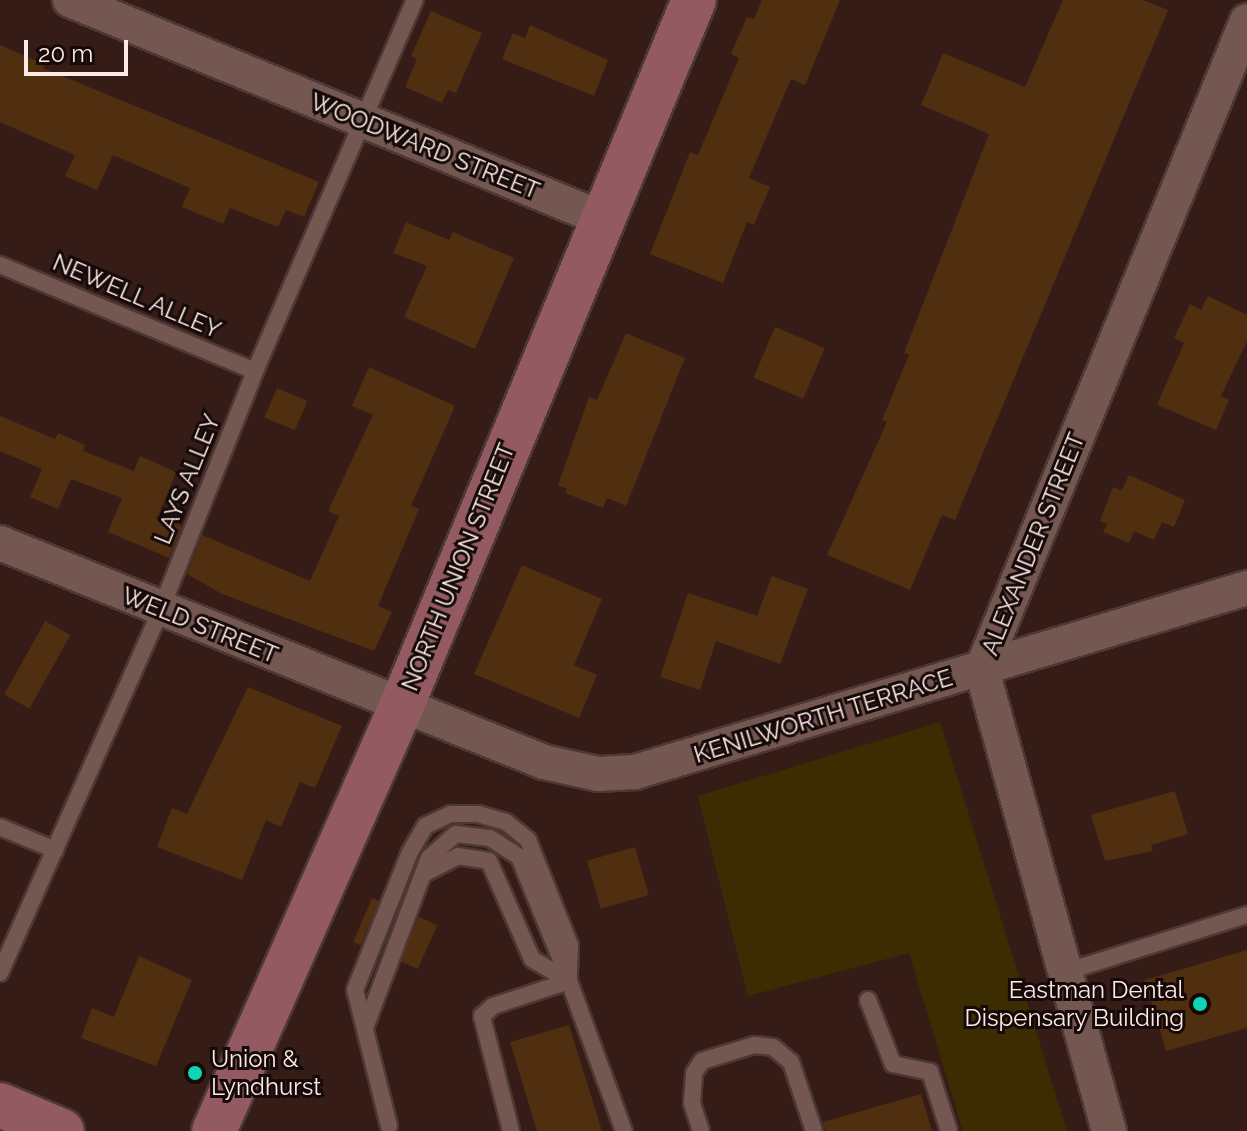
<!DOCTYPE html>
<style>
body{margin:0}
#map{position:relative;width:1247px;height:1131px;overflow:hidden;background:#351c17;font-family:Raleway,sans-serif}
div>[style]{position:absolute}
[style*='--x']{left:calc(var(--x)*1px);top:calc(var(--y)*1px);width:calc(var(--w)*1px);rotate:calc(var(--a)*1deg)}
.green>*{inset:0;background:#3b2d01}
.building>*{inset:0;background:#502f11;transform-origin:0 0}
.roads{filter:drop-shadow(2px 0 #4e3835) drop-shadow(-2px 0 #4e3835) drop-shadow(0 2px #4e3835) drop-shadow(0 -2px #4e3835)}
.lane>*{height:16px;margin:-8px;padding:0 8px;transform-origin:8px;border-radius:8px;background:#755751}
.street>*{height:34px;margin:-17px;padding:0 17px;transform-origin:17px;border-radius:17px;background:#755751}
.secondary>*{height:44px;margin:-22px;padding:0 22px;transform-origin:22px;border-radius:22px;background:#935b61}
.dots>*{width:22px;height:22px;translate:-50% -50%;box-sizing:border-box;border:4px solid #150a08;border-radius:50%}
span{translate:-50% -50%;white-space:nowrap;text-align:center;line-height:1.15;-webkit-text-stroke:6px #150a08;paint-order:stroke}
.street-label{font-size:24px;color:#fdeae7}
.poi-label{font-size:24px;color:#fdeae7}
.right{translate:-100% -50%;text-align:right}
.left{translate:0 -50%;text-align:left}
.scale{position:absolute;left:24px;top:40px;width:104px;height:36px;box-sizing:border-box;border:4px solid #fdeae7;border-top:0;padding-left:10px;font-size:24px;line-height:28px;white-space:nowrap;color:#fdeae7;-webkit-text-stroke:6px #150a08;paint-order:stroke}
</style>
<div id="map">
<div class="green">
<i style="clip-path:polygon(940px 722px,1067px 1131px,963px 1131px,909px 953px,748px 996px,698px 796px)"></i>
</div>
<div class="building">
<i style="clip-path:polygon(762px 0,840px 0,805px 85px,791px 79px,749px 178px,770px 187px,754px 225px,747px 222px,723px 283px,650px 254px,690px 152px,698px 155px,739px 58px,731px 54px,747px 17px,754px 19px)"></i>
<i style="clip-path:polygon(1063px 0,1143px 0,1168px 10px,955px 520px,942px 515px,910px 590px,827px 555px,887px 422px,882px 420px,909px 355px,904px 353px,989px 134px,921px 105px,943px 53px,1025px 87px)"></i>
<i style="clip-path:polygon(431px 11px,482px 33px,456px 93px,448px 90px,442px 103px,405px 87px,417px 59px,411px 56px)"></i>
<i style="clip-path:polygon(530px 25px,608px 60px,594px 96px,502px 59px,513px 33px,525px 38px)"></i>
<i style="clip-path:polygon(0 45px,44px 64px,43px 68px,319px 182px,304px 217px,286px 210px,278px 227px,230px 208px,223px 224px,182px 207px,190px 188px,113px 155px,97px 190px,65px 176px,75px 155px,0 122px)"></i>
<i style="clip-path:polygon(406px 222px,449px 240px,453px 232px,514px 258px,475px 349px,404px 317px,427px 266px,393px 253px)"></i>
<i style="clip-path:polygon(1208px 296px,1247px 315px,1247px 341px,1221px 396px,1229px 400px,1216px 430px,1157px 405px,1184px 343px,1174px 338px,1190px 304px,1201px 310px)"></i>
<i style="left:775px;top:327px;width:54px;height:55px;rotate:23deg"></i>
<i style="clip-path:polygon(626px 333px,685px 358px,626px 506px,607px 498px,603px 508px,565px 493px,567px 489px,558px 485px,589px 397px,597px 400px)"></i>
<i style="clip-path:polygon(369px 367px,455px 406px,411px 506px,419px 509px,378px 606px,392px 612px,374px 651px,222px 594px,187px 574px,202px 535px,310px 581px,339px 516px,328px 511px,373px 415px,352px 406px)"></i>
<i style="left:277px;top:388px;width:33px;height:32px;rotate:23deg"></i>
<i style="clip-path:polygon(0 416px,55px 439px,58px 433px,85px 445px,83px 451px,134px 471px,140px 456px,176px 472px,158px 516px,182px 526px,169px 558px,108px 532px,122px 498px,71px 479px,58px 509px,30px 497px,42px 469px,0 451px)"></i>
<i style="clip-path:polygon(1129px 475px,1185px 500px,1174px 527px,1162px 522px,1154px 540px,1134px 531px,1129px 543px,1103px 532px,1107px 524px,1100px 521px,1113px 487px,1122px 490px)"></i>
<i style="clip-path:polygon(522px 565px,602px 599px,574px 665px,597px 675px,579px 718px,474px 674px)"></i>
<i style="clip-path:polygon(772px 576px,808px 589px,780px 664px,716px 641px,700px 690px,660px 677px,688px 593px,757px 616px)"></i>
<i style="left:45px;top:621px;width:29px;height:84px;rotate:29deg"></i>
<i style="clip-path:polygon(248px 687px,342px 726px,315px 788px,300px 782px,281px 827px,266px 820px,242px 880px,157px 847px,172px 808px,187px 814px)"></i>
<i style="clip-path:polygon(1175px 791px,1188px 834px,1151px 845px,1153px 851px,1105px 861px,1091px 815px)"></i>
<i style="left:635px;top:847px;width:50px;height:50px;rotate:74deg"></i>
<i style="left:372px;top:898px;width:8px;height:48px;rotate:23deg"></i>
<i style="left:419px;top:917px;width:20px;height:48px;rotate:24deg"></i>
<i style="clip-path:polygon(1247px 950px,1247px 1028px,1166px 1051px,1145px 980px)"></i>
<i style="clip-path:polygon(139px 956px,192px 980px,156px 1066px,81px 1038px,92px 1008px,114px 1017px)"></i>
<i style="clip-path:polygon(569px 1025px,602px 1131px,537px 1131px,510px 1042px)"></i>
<i style="clip-path:polygon(921px 1094px,932px 1131px,825px 1131px,823px 1122px)"></i>
</div>
<div class="roads">
<div class="lane">
<i style="--x:0;--y:265;--w:276;--a:22.6"></i>
<i style="--x:0;--y:827;--w:60;--a:22.7"></i>
<i style="--x:423;--y:874;--w:39;--a:-27"></i>
<i style="--x:458;--y:856;--w:31;--a:9"></i>
<i style="--x:489;--y:861;--w:107;--a:66.3"></i>
<i style="--x:532;--y:959;--w:43;--a:30.7"></i>
<i style="--x:1065;--y:972;--w:191;--a:-17.4"></i>
<i style="--x:0;--y:973;--w:398;--a:-66.1"></i>
<i style="--x:161;--y:609;--w:256;--a:-68.4"></i>
<i style="--x:255;--y:371;--w:404;--a:-66.7"></i>
<i style="--x:868;--y:1000;--w:69;--a:68.7"></i>
<i style="--x:893;--y:1064;--w:38;--a:12"></i>
<i style="--x:930;--y:1072;--w:62;--a:72.1"></i>
<i style="--x:365;--y:1028;--w:182;--a:-69.4"></i>
<i style="--x:429;--y:858;--w:36;--a:-42"></i>
<i style="--x:456;--y:834;--w:34;--a:7"></i>
<i style="--x:490;--y:838;--w:35;--a:33"></i>
<i style="--x:519;--y:857;--w:124;--a:67.8"></i>
<i style="--x:389;--y:1126;--w:140;--a:-104"></i>
<i style="--x:355;--y:990;--w:146;--a:-68.3"></i>
<i style="--x:409;--y:854;--w:32;--a:-60"></i>
<i style="--x:425;--y:826;--w:29;--a:-25"></i>
<i style="--x:451;--y:814;--w:27;--a:0"></i>
<i style="--x:478;--y:814;--w:29;--a:16"></i>
<i style="--x:506;--y:822;--w:28;--a:39"></i>
<i style="--x:528;--y:840;--w:113;--a:68.2"></i>
<i style="--x:570;--y:945;--w:36;--a:92"></i>
<i style="--x:511;--y:1131;--w:119;--a:-104.2"></i>
<i style="--x:482;--y:1016;--w:15;--a:-42"></i>
<i style="--x:493;--y:1006;--w:80;--a:-18.2"></i>
<i style="--x:569;--y:981;--w:160;--a:69.9"></i>
<i style="--x:701;--y:1131;--w:29;--a:-108"></i>
<i style="--x:692;--y:1103;--w:30;--a:-86"></i>
<i style="--x:694;--y:1073;--w:14;--a:-56"></i>
<i style="--x:702;--y:1061;--w:54;--a:-17.1"></i>
<i style="--x:754;--y:1045;--w:19;--a:6"></i>
<i style="--x:773;--y:1047;--w:23;--a:40"></i>
<i style="--x:791;--y:1062;--w:73;--a:71.6"></i>
</div>
<div class="street">
<i style="--x:70;--y:0;--w:574;--a:22.32"></i>
<i style="--x:0;--y:543;--w:586;--a:21.93"></i>
<i style="--x:544;--y:762;--w:55;--a:12.5"></i>
<i style="--x:598;--y:774;--w:37;--a:-3"></i>
<i style="--x:635;--y:772;--w:639;--a:-16.73"></i>
<i style="--x:1109;--y:1131;--w:479;--a:-105.4"></i>
<i style="--x:982;--y:669;--w:700;--a:-67.76"></i>
</div>
<div class="secondary">
<i style="--x:0;--y:1105;--w:67;--a:22.8"></i>
<i style="--x:214;--y:1131;--w:466;--a:-66.2"></i>
<i style="--x:402;--y:705;--w:763;--a:-67.5"></i>
</div>
</div>
<div class="dots">
<i style="left:1200px;top:1004px;background:#0fd5b4"></i>
<i style="left:195px;top:1073px;background:#0fd5b4"></i>
</div>
<div class="street-label">
<span style="left:425px;top:146px;rotate:22deg">WOODWARD STREET</span>
<span style="left:137px;top:296px;rotate:23deg">NEWELL ALLEY</span>
<span style="left:187px;top:479px;rotate:-68deg">LAYS ALLEY</span>
<span style="left:1033px;top:544px;rotate:-68deg">ALEXANDER STREET</span>
<span style="left:458px;top:567px;rotate:-68deg">NORTH UNION STREET</span>
<span style="left:200px;top:625px;rotate:22deg">WELD STREET</span>
<span style="left:823px;top:716px;rotate:-17deg">KENILWORTH TERRACE</span>
</div>
<div class="poi-label">
<span class="right" style="left:1184px;top:1004px">Eastman Dental<br>Dispensary Building</span>
<span class="left" style="left:211px;top:1073px">Union &amp;<br>Lyndhurst</span>
</div>
<div class="scale">20 m</div>
</div>
